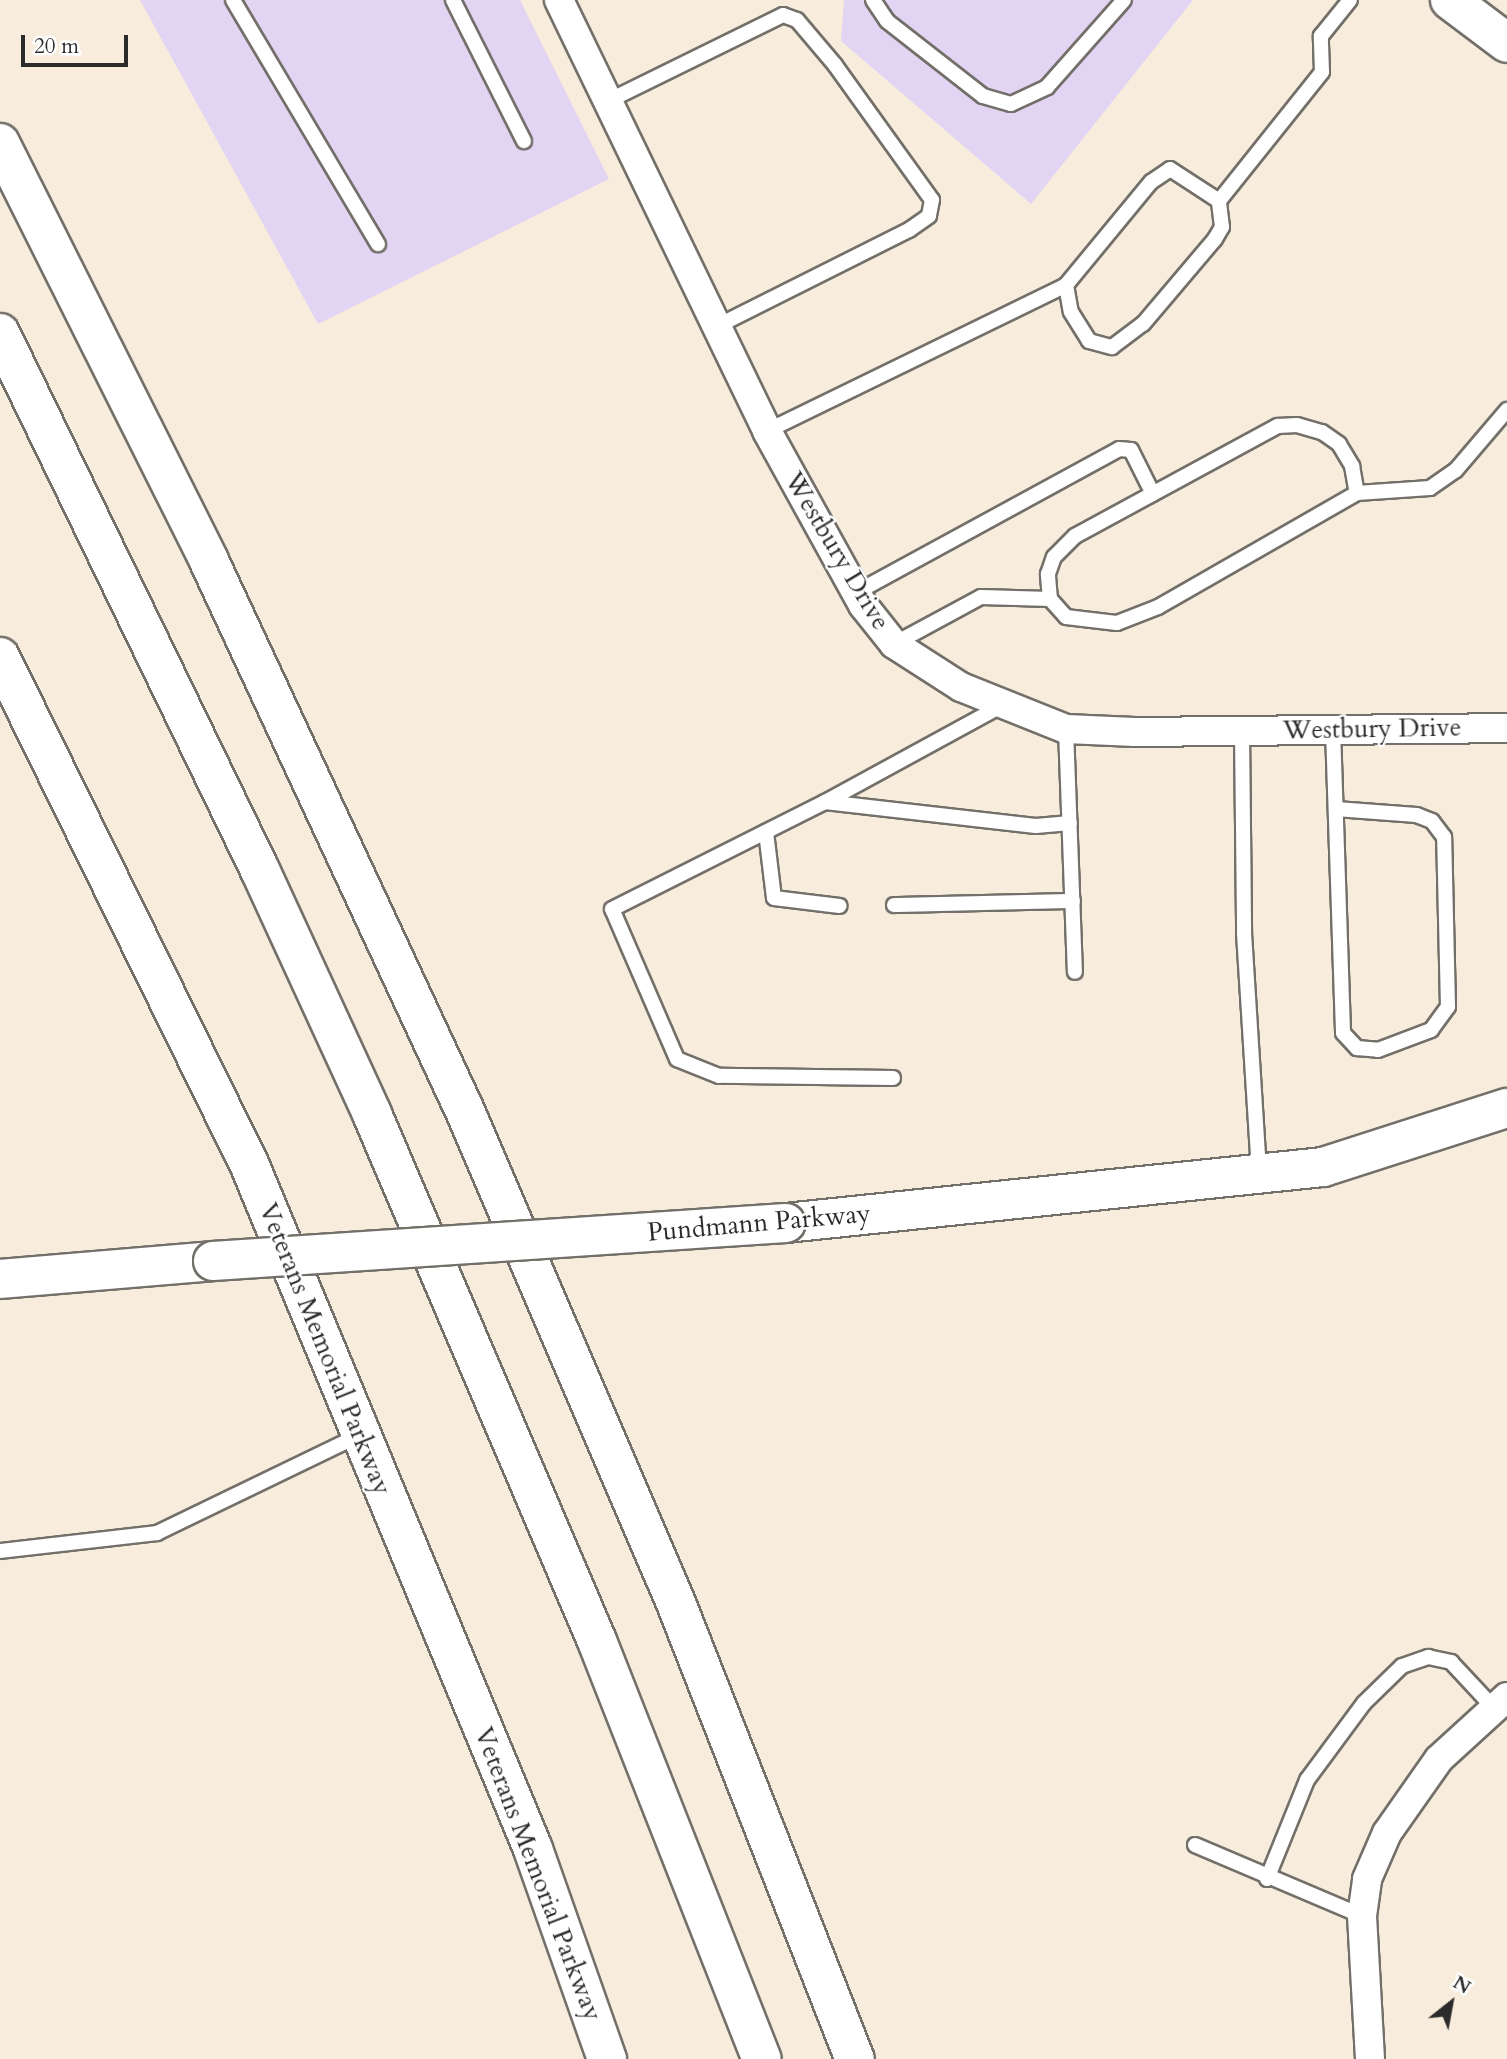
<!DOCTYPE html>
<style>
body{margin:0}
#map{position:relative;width:1507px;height:2059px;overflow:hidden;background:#f8eddc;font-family:Cardo,serif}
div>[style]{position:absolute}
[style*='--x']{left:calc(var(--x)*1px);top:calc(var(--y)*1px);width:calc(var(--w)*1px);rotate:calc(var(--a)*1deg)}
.built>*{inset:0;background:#e2d4f3}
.roads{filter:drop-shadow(2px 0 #736f69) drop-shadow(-2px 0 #736f69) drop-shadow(0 2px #736f69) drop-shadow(0 -2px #736f69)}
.lane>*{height:14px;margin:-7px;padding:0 7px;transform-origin:7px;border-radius:7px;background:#fff}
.street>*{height:28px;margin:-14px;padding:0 14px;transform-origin:14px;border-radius:14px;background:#fff}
.secondary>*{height:38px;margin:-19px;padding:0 19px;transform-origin:19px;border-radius:19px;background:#fff}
.highway>*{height:38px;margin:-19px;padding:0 19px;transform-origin:19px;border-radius:19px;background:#fff}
.bridges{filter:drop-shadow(2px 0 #736f69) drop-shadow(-2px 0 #736f69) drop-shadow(0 2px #736f69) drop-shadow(0 -2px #736f69)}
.secondary-bridge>*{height:38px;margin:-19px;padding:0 19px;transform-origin:19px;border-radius:19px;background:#fff}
span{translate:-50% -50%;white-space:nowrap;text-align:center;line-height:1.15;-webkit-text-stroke:5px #fff;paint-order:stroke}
.street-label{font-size:26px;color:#2b2b2b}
.north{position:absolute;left:1416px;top:1968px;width:70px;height:70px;-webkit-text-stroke:5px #fff;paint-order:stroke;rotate:31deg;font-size:19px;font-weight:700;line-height:28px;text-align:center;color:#2b2b2b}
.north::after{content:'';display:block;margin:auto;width:24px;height:32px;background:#2b2b2b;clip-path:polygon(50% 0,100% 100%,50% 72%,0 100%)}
.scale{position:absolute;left:21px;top:35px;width:107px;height:32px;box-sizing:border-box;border:4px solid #2b2b2b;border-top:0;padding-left:9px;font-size:21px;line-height:24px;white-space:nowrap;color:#2b2b2b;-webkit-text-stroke:5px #fff;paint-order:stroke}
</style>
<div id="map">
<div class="built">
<i style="clip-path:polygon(140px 0,520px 0,609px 179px,318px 324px)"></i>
<i style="clip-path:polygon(844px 0,1193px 0,1031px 204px,841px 41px)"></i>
</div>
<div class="roads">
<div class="lane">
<i style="--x:233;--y:0;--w:284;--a:59.3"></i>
<i style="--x:453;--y:0;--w:158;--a:63.3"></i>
<i style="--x:873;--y:0;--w:25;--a:56"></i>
<i style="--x:887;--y:21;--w:122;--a:38"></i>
<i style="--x:983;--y:96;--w:29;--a:16"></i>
<i style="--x:1011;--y:104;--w:40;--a:-25"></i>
<i style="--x:1047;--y:87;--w:116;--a:-48.5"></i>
<i style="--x:608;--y:101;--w:195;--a:-26.2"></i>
<i style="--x:783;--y:15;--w:15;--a:20"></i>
<i style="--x:797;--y:20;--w:59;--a:49.8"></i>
<i style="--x:835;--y:65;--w:166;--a:54.3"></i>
<i style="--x:932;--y:200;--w:16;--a:101"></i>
<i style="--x:929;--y:216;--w:24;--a:145"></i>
<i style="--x:909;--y:230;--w:215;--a:153.4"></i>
<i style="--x:1066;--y:285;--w:27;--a:80"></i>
<i style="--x:1071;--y:312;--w:34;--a:58"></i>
<i style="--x:1089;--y:341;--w:24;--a:15"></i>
<i style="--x:1112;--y:347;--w:39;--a:-37"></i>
<i style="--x:1143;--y:324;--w:111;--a:-49.7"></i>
<i style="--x:1215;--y:239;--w:14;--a:-60"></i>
<i style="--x:1222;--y:227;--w:26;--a:-97"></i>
<i style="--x:1219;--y:201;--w:165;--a:-51.4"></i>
<i style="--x:1322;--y:72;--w:36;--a:-92"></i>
<i style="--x:1321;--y:36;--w:46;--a:-51.1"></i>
<i style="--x:767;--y:431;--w:333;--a:-26"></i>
<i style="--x:1066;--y:285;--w:134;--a:-50.5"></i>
<i style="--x:1151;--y:182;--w:23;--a:-34"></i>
<i style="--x:1170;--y:169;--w:59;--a:33.1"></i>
<i style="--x:857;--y:592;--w:298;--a:-28.6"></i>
<i style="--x:1119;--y:449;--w:12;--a:5"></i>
<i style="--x:1131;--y:450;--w:49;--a:63.4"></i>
<i style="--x:1050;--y:599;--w:25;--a:-95"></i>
<i style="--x:1048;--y:574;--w:18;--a:-71"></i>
<i style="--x:1054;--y:557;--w:30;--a:-45"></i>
<i style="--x:1075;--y:536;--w:231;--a:-28.5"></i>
<i style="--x:1278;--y:426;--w:19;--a:-3"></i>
<i style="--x:1297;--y:425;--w:26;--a:16"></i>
<i style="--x:1322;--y:432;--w:21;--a:35"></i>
<i style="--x:1339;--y:444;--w:26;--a:59"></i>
<i style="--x:1352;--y:466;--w:27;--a:80"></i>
<i style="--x:894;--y:644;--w:99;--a:-28.4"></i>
<i style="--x:981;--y:597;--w:69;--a:1.7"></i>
<i style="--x:1050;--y:599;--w:24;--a:48"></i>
<i style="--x:1066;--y:617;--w:51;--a:6.7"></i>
<i style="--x:1117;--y:623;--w:44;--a:-21.3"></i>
<i style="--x:1158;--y:607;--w:229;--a:-29.8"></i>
<i style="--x:1357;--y:493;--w:73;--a:-3.9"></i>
<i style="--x:1430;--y:488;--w:32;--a:-35"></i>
<i style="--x:1456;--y:470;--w:79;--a:-49.6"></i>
<i style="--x:1066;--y:729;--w:243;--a:87.9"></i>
<i style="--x:1333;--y:730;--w:303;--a:88.1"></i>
<i style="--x:1343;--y:1033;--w:21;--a:47"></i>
<i style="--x:1357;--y:1048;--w:21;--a:5"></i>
<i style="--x:1378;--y:1050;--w:57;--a:-20.7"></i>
<i style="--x:1431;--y:1030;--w:29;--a:-54"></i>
<i style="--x:1448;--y:1007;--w:170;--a:-91.3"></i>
<i style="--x:1444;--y:837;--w:20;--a:-127"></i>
<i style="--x:1432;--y:821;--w:17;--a:-159"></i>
<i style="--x:1416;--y:815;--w:80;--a:-175.7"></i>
<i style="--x:1242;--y:731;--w:202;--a:89.4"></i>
<i style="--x:1244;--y:933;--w:240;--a:86.4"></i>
<i style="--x:825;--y:802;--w:212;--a:6.5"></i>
<i style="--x:1036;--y:826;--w:34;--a:-5"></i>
<i style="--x:766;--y:832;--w:66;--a:83.1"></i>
<i style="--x:774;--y:898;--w:66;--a:6.9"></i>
<i style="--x:894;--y:905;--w:179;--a:-1.3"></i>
<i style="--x:893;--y:1078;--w:174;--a:-179.3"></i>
<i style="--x:719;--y:1076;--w:45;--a:-158"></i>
<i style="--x:677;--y:1059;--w:163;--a:-113.4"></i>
<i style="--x:612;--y:909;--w:238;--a:-26.7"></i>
<i style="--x:825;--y:802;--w:200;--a:-28.6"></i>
<i style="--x:0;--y:1551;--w:158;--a:-6.5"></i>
<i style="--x:157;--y:1533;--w:225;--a:-25.8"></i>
<i style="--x:1195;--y:1845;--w:181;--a:23"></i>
<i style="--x:1267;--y:1879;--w:107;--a:-68"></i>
<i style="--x:1307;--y:1780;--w:96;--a:-53.5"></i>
<i style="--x:1364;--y:1703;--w:53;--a:-44.2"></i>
<i style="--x:1402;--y:1666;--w:28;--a:-19"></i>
<i style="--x:1428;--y:1657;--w:24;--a:12"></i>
<i style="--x:1451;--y:1662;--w:60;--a:47"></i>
</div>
<div class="street">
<i style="--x:559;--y:0;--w:479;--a:64.2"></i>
<i style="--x:767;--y:431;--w:199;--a:61.1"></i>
<i style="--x:863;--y:605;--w:50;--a:51.5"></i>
<i style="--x:894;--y:644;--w:80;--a:32.7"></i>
<i style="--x:961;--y:687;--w:113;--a:21.8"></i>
<i style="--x:1066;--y:729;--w:69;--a:2.5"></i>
<i style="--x:1135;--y:732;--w:372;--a:-0.6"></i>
<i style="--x:1370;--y:2059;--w:143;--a:-93.2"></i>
<i style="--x:1362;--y:1916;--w:37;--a:-82"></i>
<i style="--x:1367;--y:1879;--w:50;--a:-66.5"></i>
<i style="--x:1387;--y:1833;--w:90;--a:-54.9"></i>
<i style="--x:1439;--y:1759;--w:92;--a:-42.4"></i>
</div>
<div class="secondary">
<i style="--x:1450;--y:0;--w:71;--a:37"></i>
<i style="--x:0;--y:657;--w:567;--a:63.84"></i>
<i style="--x:250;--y:1166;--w:739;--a:67.49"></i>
<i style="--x:533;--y:1849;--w:223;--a:70.6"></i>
<i style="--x:786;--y:1223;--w:540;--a:-5.95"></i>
<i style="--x:1323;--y:1167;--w:193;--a:-17.8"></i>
<i style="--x:0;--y:1279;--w:214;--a:-4.8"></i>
</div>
<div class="highway">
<i style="--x:0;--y:143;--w:467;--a:63.4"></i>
<i style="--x:209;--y:561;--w:607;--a:65.04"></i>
<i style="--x:465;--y:1111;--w:535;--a:66.79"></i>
<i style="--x:676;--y:1603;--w:490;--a:68.6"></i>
<i style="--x:0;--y:333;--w:597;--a:64.17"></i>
<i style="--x:260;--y:870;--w:268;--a:65.3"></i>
<i style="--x:372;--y:1114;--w:573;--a:66.88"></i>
<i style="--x:597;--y:1641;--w:449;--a:68.5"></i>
</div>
</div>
<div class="bridges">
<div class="secondary-bridge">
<i style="--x:213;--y:1261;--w:574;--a:-3.79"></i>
</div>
</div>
<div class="street-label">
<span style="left:837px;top:551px;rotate:59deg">Westbury Drive</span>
<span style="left:1372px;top:729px;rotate:-1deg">Westbury Drive</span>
<span style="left:759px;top:1223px;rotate:-5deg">Pundmann Parkway</span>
<span style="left:325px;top:1349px;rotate:68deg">Veterans Memorial Parkway</span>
<span style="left:538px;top:1874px;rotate:69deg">Veterans Memorial Parkway</span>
</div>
<div class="north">N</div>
<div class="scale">20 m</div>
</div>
